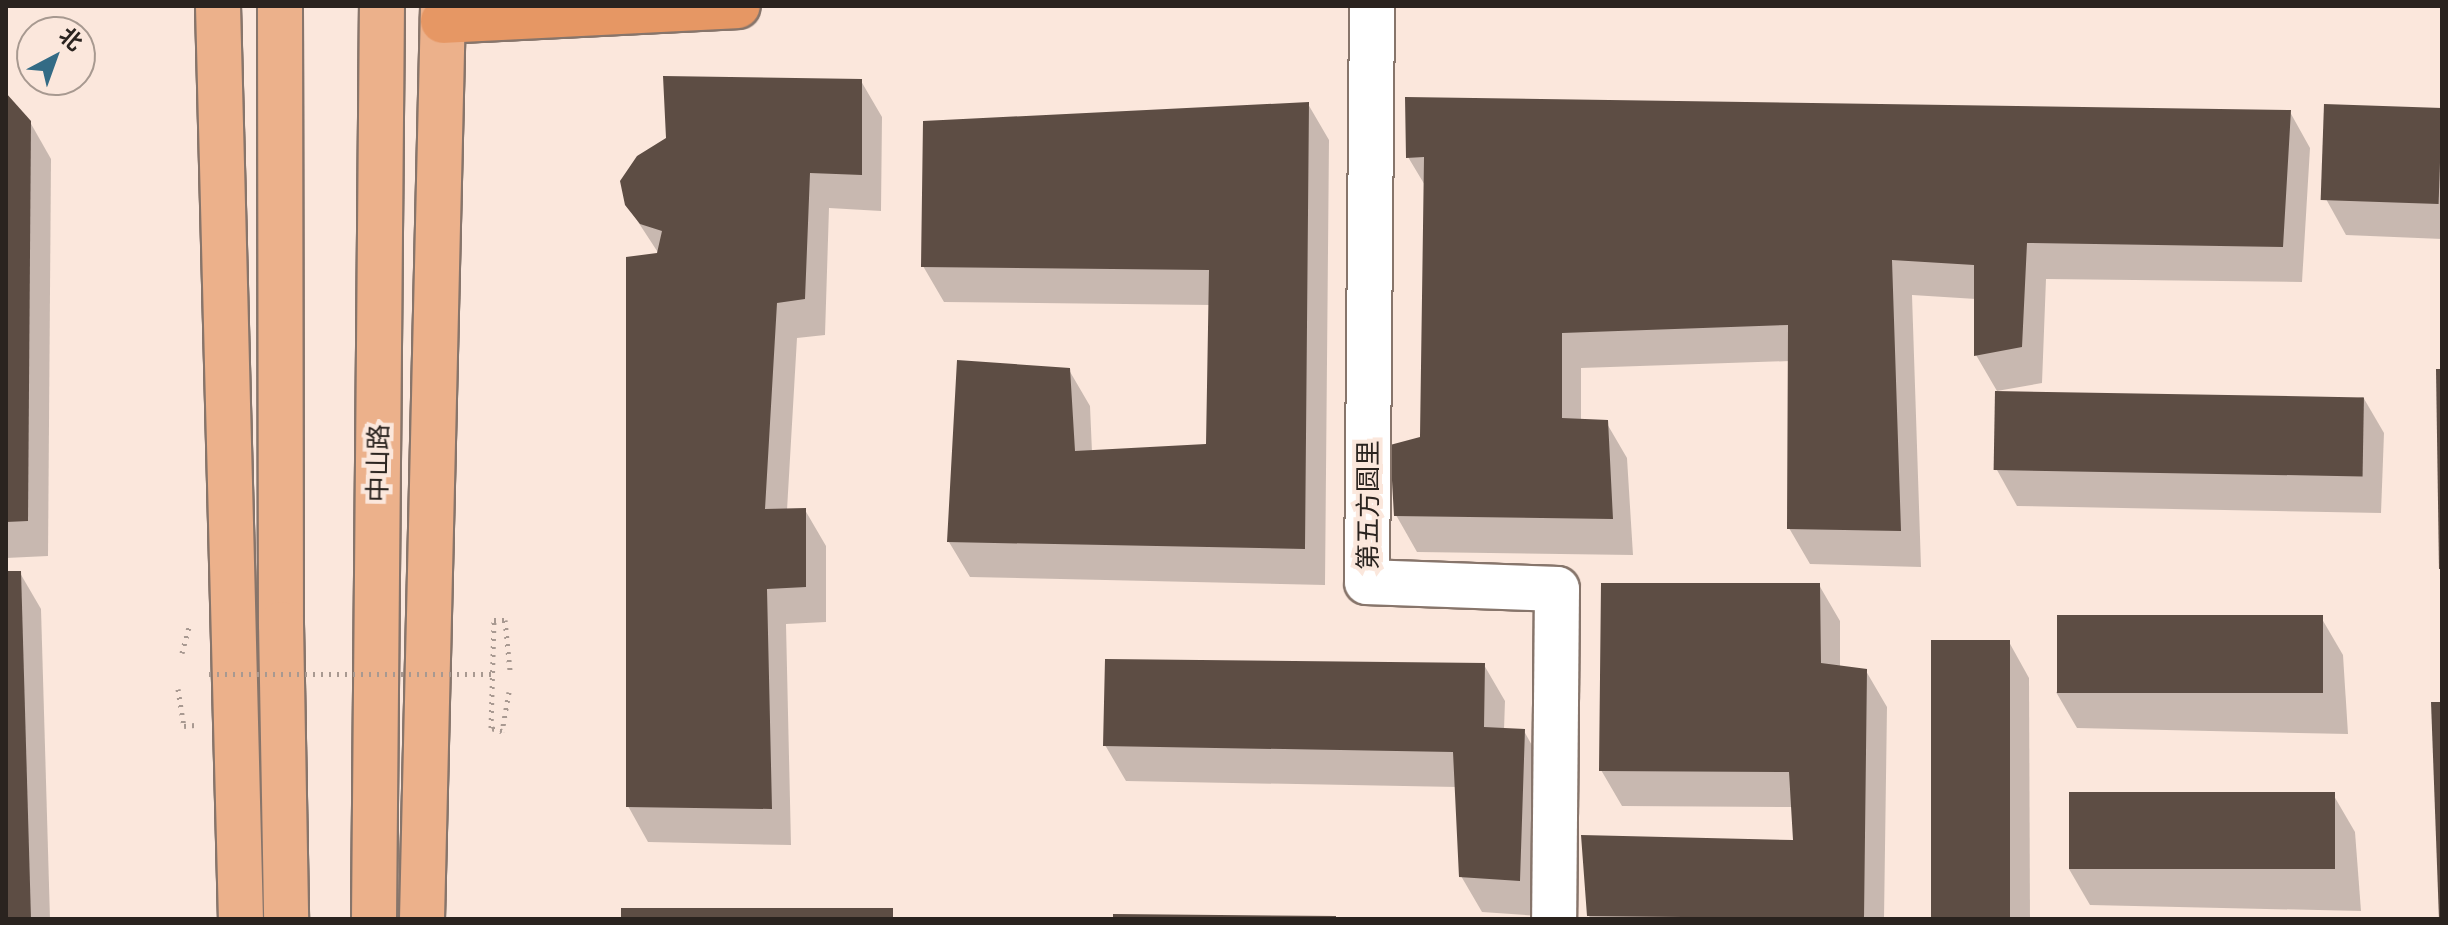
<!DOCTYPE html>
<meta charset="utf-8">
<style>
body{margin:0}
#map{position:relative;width:2448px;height:925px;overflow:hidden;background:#fbe7dc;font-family:Rubik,"Noto Sans SC",sans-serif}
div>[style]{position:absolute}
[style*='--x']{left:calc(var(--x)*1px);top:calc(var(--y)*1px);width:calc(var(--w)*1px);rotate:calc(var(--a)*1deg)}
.shadow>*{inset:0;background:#0003}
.building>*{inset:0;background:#5d4d44;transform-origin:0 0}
.path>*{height:5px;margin-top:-2.5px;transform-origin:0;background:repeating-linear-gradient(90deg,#a89991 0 2px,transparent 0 8px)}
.roads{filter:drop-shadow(2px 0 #87756b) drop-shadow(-2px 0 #87756b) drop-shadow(0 2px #87756b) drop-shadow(0 -2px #87756b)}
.tertiary>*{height:44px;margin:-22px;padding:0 22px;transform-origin:22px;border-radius:22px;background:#fff}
.primary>*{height:44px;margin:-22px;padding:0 22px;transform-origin:22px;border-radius:22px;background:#ecb18b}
.trunk>*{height:44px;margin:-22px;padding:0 22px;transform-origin:22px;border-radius:22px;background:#e69764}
.path-bridge>*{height:5px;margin-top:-2.5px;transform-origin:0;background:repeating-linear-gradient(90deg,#a89991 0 2px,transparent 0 8px)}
span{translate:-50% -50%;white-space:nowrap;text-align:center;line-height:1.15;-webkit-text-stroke:8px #fbe7dc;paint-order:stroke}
.street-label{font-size:26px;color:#2a231f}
.frame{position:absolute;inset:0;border:8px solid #2a231f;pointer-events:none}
.north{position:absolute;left:16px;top:16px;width:80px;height:80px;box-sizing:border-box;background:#fbe7dc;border:2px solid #a79990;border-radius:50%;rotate:41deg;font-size:22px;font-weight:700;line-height:32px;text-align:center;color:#2a231f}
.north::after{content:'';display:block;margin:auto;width:28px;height:36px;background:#336b85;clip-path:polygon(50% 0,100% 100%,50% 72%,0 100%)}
</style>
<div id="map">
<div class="shadow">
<i style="clip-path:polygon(861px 81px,882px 117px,881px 211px,829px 208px,825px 335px,797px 338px,787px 510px,805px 510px,826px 546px,826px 622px,786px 624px,791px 845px,648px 842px,628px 806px,659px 254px,627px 205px)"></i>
<i style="clip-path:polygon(6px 96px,30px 122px,51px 159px,48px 556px,6px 558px)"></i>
<i style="clip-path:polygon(1308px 104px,1329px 140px,1325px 585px,970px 577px,949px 542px,1069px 370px,1090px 406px,1092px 452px,1208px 445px,1211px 305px,944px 302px,923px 266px)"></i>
<i style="clip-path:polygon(2442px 111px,2442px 239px,2346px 235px,2326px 199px)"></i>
<i style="clip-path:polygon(2290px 112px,2310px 148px,2302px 282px,2046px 279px,2042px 383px,1997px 391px,1976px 355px,1976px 299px,1912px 295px,1921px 567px,1810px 564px,1789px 528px,1790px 361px,1581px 368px,1581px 421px,1606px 422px,1627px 458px,1633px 555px,1417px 552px,1396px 515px,1422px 438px,1426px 187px,1408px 157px)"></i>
<i style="clip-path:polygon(2363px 397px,2384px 433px,2381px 513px,2017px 506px,1997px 470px)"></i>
<i style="clip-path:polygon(6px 573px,20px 573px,41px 609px,50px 919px,6px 919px)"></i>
<i style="clip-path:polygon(1819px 585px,1840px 621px,1840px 668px,1866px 671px,1887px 707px,1884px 919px,1591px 919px,1589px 916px,1795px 842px,1793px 807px,1622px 806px,1601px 770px)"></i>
<i style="clip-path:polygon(2322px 619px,2343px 655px,2348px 734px,2077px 728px,2056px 692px)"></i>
<i style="clip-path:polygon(2009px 642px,2029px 678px,2030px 919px,1935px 919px)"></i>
<i style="clip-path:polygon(1484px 665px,1505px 701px,1504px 730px,1524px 731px,1544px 767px,1540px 916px,1482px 912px,1461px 876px,1457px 787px,1126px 781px,1105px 745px)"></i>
<i style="clip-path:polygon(2334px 796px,2355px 832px,2361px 911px,2090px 905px,2069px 869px)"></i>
</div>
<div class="building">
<i style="clip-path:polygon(663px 76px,862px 79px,862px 175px,810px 173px,805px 299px,777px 303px,765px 509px,806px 508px,806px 587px,767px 589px,772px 809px,626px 807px,626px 257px,657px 253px,662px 231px,640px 224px,625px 205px,620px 181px,637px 156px,666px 138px)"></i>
<i style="clip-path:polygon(6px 93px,31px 121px,28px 521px,6px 522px)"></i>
<i style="clip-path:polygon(1405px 97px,2291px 110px,2283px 247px,2027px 243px,2022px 347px,1974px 356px,1974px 265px,1892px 260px,1901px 531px,1787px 529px,1788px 325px,1562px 333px,1562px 418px,1608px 420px,1613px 519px,1394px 516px,1390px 445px,1420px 437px,1424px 157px,1406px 158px)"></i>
<i style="clip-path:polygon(1309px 102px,1305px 549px,947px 542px,957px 360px,1070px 368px,1075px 451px,1206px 444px,1209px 270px,921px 267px,923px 121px)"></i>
<i style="left:2324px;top:104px;width:118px;height:96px;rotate:2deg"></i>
<i style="clip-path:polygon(2436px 369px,2442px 369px,2442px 569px,2439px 569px)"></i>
<i style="left:1995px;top:391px;width:369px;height:79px;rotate:1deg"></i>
<i style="clip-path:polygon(6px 571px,21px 571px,31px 919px,6px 919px)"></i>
<i style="clip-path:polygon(1601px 583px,1820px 583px,1821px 663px,1867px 669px,1864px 919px,1587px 916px,1581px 835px,1793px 840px,1789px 772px,1599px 771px)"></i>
<i style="left:2057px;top:615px;width:266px;height:78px"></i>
<i style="left:2010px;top:640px;width:279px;height:79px;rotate:90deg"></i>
<i style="clip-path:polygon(1105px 659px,1485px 663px,1484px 727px,1525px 729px,1520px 881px,1459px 877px,1453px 752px,1103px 746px)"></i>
<i style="clip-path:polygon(2431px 702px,2442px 702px,2442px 919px,2439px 919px)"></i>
<i style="left:2069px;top:792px;width:266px;height:77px"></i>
<i style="left:621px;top:908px;width:272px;height:11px"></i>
<i style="clip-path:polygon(1113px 914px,1336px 916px,1336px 919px,1113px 919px)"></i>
</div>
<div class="path">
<i style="--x:182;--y:653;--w:31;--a:-75"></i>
<i style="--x:178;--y:689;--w:37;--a:81"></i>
<i style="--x:184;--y:726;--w:11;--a:-5"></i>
<i style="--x:509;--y:692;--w:40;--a:100"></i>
<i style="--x:502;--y:731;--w:11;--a:-165"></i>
<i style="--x:491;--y:728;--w:108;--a:-88.4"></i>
<i style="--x:494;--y:620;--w:11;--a:0"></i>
<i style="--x:505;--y:620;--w:50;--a:84.3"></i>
</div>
<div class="roads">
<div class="tertiary">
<i style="--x:1372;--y:6;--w:576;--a:90.5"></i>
<i style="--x:1367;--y:582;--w:190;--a:2.1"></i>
<i style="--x:1557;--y:589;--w:330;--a:90.5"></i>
</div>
<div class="primary">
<i style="--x:218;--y:6;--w:913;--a:88.56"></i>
<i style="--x:280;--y:6;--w:618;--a:89.91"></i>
<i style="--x:281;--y:624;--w:295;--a:89"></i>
<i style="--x:374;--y:919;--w:913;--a:-89.5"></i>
<i style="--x:422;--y:919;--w:913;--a:-88.68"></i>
</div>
<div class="trunk">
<i style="--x:443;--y:21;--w:295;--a:-2.9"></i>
</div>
</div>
<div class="path-bridge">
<i style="--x:209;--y:674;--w:282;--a:0"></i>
</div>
<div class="street-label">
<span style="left:379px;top:463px;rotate:-89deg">中山路</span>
<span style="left:1369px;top:505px;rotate:-90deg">第五方圆里</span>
</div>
<div class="frame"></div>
<div class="north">北</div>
</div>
